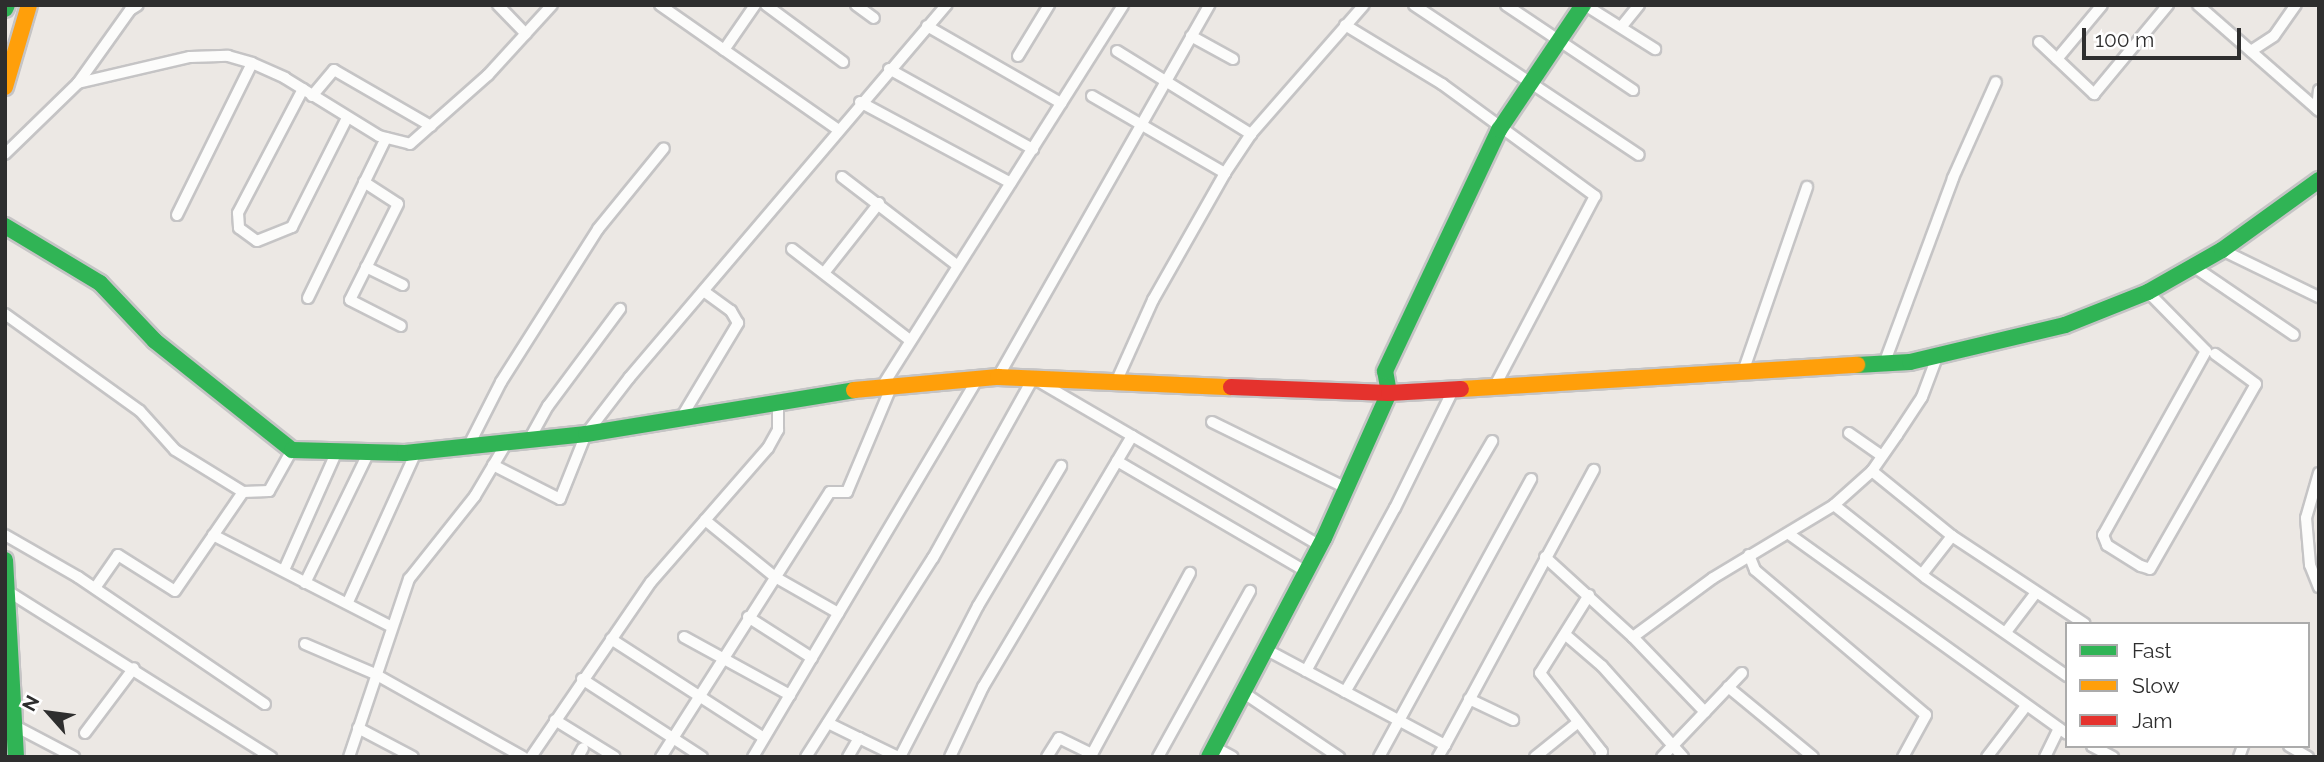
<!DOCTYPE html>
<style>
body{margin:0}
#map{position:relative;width:2324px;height:762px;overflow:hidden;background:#ece8e4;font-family:Raleway,sans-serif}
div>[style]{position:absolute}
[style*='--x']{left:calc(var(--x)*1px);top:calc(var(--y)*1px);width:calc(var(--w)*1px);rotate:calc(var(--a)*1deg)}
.roads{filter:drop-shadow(2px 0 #c5c4c5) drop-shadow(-2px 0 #c5c4c5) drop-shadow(0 2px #c5c4c5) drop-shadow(0 -2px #c5c4c5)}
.street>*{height:10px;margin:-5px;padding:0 5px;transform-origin:5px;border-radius:5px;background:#fcfcfb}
.fast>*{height:16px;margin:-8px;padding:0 8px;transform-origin:8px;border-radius:8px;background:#30b455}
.slow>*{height:16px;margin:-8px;padding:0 8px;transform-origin:8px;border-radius:8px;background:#ff9f0a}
.jam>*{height:16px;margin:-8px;padding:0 8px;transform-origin:8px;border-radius:8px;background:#e5322d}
span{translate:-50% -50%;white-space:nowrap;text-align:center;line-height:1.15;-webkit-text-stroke:5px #fff;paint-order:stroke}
.frame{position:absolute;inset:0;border:7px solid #2e2e2e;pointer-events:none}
.legend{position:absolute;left:2065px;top:622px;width:245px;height:126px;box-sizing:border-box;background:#fff;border:2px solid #ababab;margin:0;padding:9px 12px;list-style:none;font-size:21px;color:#2e2e2e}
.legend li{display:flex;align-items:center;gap:14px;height:35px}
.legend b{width:35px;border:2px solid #ababab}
.north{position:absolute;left:14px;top:678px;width:70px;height:70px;-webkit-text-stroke:5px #fff;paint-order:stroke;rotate:298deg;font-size:19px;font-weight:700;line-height:28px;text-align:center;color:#2e2e2e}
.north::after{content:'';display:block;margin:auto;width:24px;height:32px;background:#2e2e2e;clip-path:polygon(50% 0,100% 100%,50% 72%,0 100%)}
.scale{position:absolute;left:2082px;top:28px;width:159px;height:32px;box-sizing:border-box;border:4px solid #2e2e2e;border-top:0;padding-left:9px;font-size:21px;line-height:24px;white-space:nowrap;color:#2e2e2e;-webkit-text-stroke:5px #fff;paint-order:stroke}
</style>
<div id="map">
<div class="roads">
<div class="street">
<i style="--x:498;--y:5;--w:40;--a:46"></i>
<i style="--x:660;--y:5;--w:216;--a:35"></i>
<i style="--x:766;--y:5;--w:96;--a:36.5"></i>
<i style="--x:856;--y:5;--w:22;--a:36"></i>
<i style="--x:1414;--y:5;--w:270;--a:33.7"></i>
<i style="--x:1506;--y:5;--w:153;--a:33.8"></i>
<i style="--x:1585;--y:5;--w:83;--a:32.2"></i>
<i style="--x:2198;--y:5;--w:161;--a:41.2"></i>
<i style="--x:1345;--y:25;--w:114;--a:31.3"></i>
<i style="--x:1442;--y:84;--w:190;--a:36.2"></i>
<i style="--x:1595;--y:196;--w:215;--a:117.8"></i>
<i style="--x:927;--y:26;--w:155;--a:29.9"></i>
<i style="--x:1622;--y:26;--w:27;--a:-51"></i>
<i style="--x:1191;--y:36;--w:48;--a:28.7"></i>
<i style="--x:2039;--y:42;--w:76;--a:43.4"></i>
<i style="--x:2094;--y:94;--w:116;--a:-50.3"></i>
<i style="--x:724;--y:50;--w:55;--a:-55.4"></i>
<i style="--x:1117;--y:51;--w:158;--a:31.8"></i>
<i style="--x:2251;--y:51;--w:27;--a:-33"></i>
<i style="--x:2274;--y:36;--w:38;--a:-55"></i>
<i style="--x:1018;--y:56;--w:60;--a:-58.7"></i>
<i style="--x:2057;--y:59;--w:70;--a:-50.2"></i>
<i style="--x:889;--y:69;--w:165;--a:29.1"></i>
<i style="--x:78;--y:83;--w:90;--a:-54.5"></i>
<i style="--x:130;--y:10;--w:9;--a:-32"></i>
<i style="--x:303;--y:89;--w:140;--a:117.7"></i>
<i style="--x:238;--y:213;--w:15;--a:86"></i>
<i style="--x:239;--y:228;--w:22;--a:36"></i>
<i style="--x:257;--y:241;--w:38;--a:-22"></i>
<i style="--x:292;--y:227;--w:122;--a:-63.2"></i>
<i style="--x:312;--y:96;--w:34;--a:-50"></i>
<i style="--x:334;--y:70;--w:112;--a:30"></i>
<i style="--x:1092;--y:96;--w:154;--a:30.1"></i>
<i style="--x:860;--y:102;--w:171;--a:28.2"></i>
<i style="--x:2317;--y:109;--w:19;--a:-84"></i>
<i style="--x:5;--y:154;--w:102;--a:-44.2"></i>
<i style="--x:78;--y:83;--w:115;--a:-13.1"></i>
<i style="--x:190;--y:57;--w:38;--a:-2"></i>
<i style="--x:228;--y:56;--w:25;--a:16"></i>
<i style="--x:252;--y:63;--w:36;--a:24"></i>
<i style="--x:285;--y:78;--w:110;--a:31.7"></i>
<i style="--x:379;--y:136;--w:32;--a:14"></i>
<i style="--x:410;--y:144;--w:104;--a:-41.5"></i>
<i style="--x:488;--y:75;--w:95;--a:-47.6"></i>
<i style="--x:842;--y:177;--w:146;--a:37.5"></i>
<i style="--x:364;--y:182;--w:40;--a:32.9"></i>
<i style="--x:398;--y:204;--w:107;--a:116.6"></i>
<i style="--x:350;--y:300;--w:57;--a:27"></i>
<i style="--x:177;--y:215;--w:169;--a:-63.7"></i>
<i style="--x:792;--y:249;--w:150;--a:37.7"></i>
<i style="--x:2222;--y:250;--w:108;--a:25.9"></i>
<i style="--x:2193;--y:266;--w:122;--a:34.3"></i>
<i style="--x:366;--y:267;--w:41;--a:25.9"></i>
<i style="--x:824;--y:273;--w:89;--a:-51.8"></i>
<i style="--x:2148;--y:292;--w:83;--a:45.5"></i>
<i style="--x:2206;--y:351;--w:211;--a:119.2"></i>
<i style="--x:2103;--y:535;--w:11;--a:68"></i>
<i style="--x:2107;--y:545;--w:40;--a:32"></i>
<i style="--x:2141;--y:566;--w:9;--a:18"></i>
<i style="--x:2150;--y:569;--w:213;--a:-60.2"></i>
<i style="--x:2256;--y:384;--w:51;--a:-143.8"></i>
<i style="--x:308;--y:298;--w:178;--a:-64"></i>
<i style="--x:5;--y:314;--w:166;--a:35.7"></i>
<i style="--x:140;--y:411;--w:52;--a:48.1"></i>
<i style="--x:175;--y:450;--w:80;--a:31.7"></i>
<i style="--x:243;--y:492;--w:26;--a:-2"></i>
<i style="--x:269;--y:491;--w:47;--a:-60.7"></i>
<i style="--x:1884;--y:364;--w:198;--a:-69.6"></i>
<i style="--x:1953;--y:178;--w:105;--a:-65.9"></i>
<i style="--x:1743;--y:372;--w:196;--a:-70.9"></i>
<i style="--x:998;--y:377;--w:428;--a:-60.4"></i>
<i style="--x:1117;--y:380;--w:88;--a:-65.8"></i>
<i style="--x:1153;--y:300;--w:146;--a:-60.4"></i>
<i style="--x:1225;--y:173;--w:47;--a:-56.3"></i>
<i style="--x:1251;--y:134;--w:171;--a:-48.8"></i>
<i style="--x:883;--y:385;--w:449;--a:-57.7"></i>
<i style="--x:681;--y:418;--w:111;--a:-59"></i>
<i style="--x:738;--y:323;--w:14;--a:-120"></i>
<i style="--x:731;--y:311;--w:34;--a:-144"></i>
<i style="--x:1212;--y:422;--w:149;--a:26.2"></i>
<i style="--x:1849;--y:433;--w:40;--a:34.9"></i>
<i style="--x:529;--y:440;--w:39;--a:-61"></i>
<i style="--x:548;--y:406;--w:121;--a:-53.4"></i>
<i style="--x:468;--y:447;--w:73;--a:-63.1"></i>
<i style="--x:501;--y:382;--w:181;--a:-57.6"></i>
<i style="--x:598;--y:229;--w:104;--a:-50.8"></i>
<i style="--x:1117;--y:461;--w:220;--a:30.3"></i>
<i style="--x:493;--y:465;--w:75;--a:26.9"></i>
<i style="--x:560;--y:499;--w:70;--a:-68.2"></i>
<i style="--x:586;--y:434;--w:71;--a:-52.5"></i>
<i style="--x:629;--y:378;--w:490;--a:-49.6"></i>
<i style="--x:1872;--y:471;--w:103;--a:39.1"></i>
<i style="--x:1952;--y:536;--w:159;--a:33.5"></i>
<i style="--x:2319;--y:473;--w:47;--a:106.1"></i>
<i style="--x:2306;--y:518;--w:47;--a:85.1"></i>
<i style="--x:2310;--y:565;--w:24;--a:68"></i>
<i style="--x:1834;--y:505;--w:117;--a:38.4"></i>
<i style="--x:1926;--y:578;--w:172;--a:34.8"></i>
<i style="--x:705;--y:520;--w:90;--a:39.2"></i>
<i style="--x:775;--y:577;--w:73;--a:29.7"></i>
<i style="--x:1789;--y:534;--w:342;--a:35.7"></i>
<i style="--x:5;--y:535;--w:84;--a:29.9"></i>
<i style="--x:78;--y:577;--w:226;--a:34.2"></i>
<i style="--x:213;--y:535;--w:201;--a:27.2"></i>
<i style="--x:1749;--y:555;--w:16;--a:68"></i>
<i style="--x:1755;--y:570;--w:224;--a:40.3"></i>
<i style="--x:1926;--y:715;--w:48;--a:118.7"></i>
<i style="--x:1545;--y:557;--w:119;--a:42.3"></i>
<i style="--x:1633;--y:637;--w:104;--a:46.2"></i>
<i style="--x:284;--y:570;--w:130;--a:-66"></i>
<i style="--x:1923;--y:573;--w:47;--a:-51.9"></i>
<i style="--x:305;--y:583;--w:146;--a:-64"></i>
<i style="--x:95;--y:588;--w:40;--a:-55.1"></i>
<i style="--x:118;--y:555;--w:67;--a:32.3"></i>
<i style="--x:175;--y:591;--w:120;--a:-55.5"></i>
<i style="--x:9;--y:592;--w:310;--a:32.2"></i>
<i style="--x:1589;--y:595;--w:92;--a:122.1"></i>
<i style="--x:1540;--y:673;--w:100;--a:51.9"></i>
<i style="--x:1602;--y:752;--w:5;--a:112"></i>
<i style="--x:348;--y:602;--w:165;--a:-65.6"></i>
<i style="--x:748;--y:617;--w:76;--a:32.6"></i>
<i style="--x:2006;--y:632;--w:48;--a:-52.7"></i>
<i style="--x:1567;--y:636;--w:46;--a:40.6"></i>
<i style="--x:1602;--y:666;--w:122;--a:48.3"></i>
<i style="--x:684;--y:637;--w:121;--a:28.7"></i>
<i style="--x:1633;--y:637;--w:99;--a:-36.4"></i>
<i style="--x:1713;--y:578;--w:141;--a:-31.1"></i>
<i style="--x:1834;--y:505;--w:51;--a:-41.8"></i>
<i style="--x:1872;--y:471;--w:44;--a:-55.2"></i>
<i style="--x:1897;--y:435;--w:45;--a:-56.7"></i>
<i style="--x:1922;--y:397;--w:43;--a:-69.4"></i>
<i style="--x:611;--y:639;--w:182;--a:32.9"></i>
<i style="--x:305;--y:644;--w:76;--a:23.2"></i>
<i style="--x:375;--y:674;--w:170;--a:29.3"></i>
<i style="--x:1267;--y:650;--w:202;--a:28.1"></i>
<i style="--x:1445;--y:745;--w:14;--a:120"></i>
<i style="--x:1306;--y:671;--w:186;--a:-61.4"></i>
<i style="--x:1395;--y:508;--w:134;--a:-63.8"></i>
<i style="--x:582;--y:679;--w:143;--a:33"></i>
<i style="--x:1728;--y:687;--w:110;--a:39.5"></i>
<i style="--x:1345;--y:692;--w:291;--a:-59.6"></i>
<i style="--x:1244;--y:693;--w:115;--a:34"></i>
<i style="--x:1469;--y:699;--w:49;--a:25.5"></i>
<i style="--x:555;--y:720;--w:70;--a:31.7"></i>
<i style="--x:828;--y:723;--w:34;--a:26"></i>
<i style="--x:15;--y:726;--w:67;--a:27.7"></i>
<i style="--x:358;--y:728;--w:62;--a:27.8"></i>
<i style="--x:85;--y:733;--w:81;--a:-53"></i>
<i style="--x:1445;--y:745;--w:313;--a:-61.6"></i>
<i style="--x:2092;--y:746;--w:24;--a:28"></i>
<i style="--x:2289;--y:746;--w:22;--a:30"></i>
<i style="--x:1214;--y:747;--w:21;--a:28"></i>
<i style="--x:349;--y:757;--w:188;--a:-71.4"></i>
<i style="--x:409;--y:579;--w:106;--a:-51.5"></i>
<i style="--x:475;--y:496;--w:63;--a:-59.3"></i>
<i style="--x:531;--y:757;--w:212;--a:-55.6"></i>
<i style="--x:651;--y:582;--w:178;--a:-48.9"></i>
<i style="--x:768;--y:448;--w:21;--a:-61"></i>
<i style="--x:778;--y:430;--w:28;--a:-90"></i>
<i style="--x:578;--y:757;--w:10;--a:-61"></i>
<i style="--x:661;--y:757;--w:314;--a:-57.5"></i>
<i style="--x:830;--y:492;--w:17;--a:0"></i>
<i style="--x:847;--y:492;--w:116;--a:-67.2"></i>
<i style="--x:753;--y:757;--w:439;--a:-59.3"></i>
<i style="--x:806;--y:757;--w:236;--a:-57.5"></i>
<i style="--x:933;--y:558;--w:206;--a:-60.9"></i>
<i style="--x:1033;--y:378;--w:333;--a:30.3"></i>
<i style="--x:848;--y:757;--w:22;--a:-60"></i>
<i style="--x:859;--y:738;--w:43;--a:26"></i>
<i style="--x:900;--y:757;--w:170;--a:-62.7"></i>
<i style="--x:978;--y:606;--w:163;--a:-59.3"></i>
<i style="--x:950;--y:757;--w:77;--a:-64.8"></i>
<i style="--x:983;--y:687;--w:292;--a:-59.3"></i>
<i style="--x:1047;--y:757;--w:22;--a:-58"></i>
<i style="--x:1059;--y:738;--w:37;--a:26"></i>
<i style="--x:1092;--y:754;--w:206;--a:-61.6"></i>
<i style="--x:1158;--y:757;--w:190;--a:-61"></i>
<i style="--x:1379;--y:757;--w:317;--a:-61.3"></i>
<i style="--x:1535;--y:757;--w:54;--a:-39"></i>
<i style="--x:1662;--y:757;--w:116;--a:-46.4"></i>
<i style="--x:1987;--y:757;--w:64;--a:-52.6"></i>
<i style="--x:2045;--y:757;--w:32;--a:-64"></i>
<i style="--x:2239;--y:757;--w:12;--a:-70"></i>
</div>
<div class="fast">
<i style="--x:5;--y:9;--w:4;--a:-63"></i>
<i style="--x:5;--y:226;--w:111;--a:31"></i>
<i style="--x:100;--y:283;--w:80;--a:46.5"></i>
<i style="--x:155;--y:341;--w:175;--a:38.5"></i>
<i style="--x:292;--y:450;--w:113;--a:1.5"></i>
<i style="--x:405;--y:453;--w:182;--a:-6"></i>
<i style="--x:586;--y:434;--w:272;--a:-9.3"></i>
<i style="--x:1857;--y:365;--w:53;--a:-3.2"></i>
<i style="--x:1910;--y:362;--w:159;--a:-13.4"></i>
<i style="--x:2065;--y:325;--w:89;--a:-21.7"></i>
<i style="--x:2148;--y:292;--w:85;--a:-29.6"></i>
<i style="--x:2222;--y:250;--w:120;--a:-35.8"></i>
<i style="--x:5;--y:560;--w:197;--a:86.8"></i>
<i style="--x:1209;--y:757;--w:247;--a:-62.3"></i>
<i style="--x:1324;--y:538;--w:159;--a:-65.9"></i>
<i style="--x:1389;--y:393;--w:22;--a:-100"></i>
<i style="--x:1385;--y:371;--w:267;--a:-64.7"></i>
<i style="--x:1499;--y:130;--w:151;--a:-56.1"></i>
</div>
<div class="slow">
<i style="--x:5;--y:87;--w:85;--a:-73.7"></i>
<i style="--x:1461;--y:389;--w:397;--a:-3.5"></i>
<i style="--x:854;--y:390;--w:145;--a:-5.2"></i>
<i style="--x:998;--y:377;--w:233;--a:2.5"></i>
</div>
<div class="jam">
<i style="--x:1231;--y:387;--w:158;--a:2.2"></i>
<i style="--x:1389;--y:393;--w:72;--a:-3.2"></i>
</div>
</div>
<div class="frame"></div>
<ul class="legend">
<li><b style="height:9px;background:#30b455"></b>Fast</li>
<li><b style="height:9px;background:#ff9f0a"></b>Slow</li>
<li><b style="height:9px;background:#e5322d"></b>Jam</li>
</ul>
<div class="north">N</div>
<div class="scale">100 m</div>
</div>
